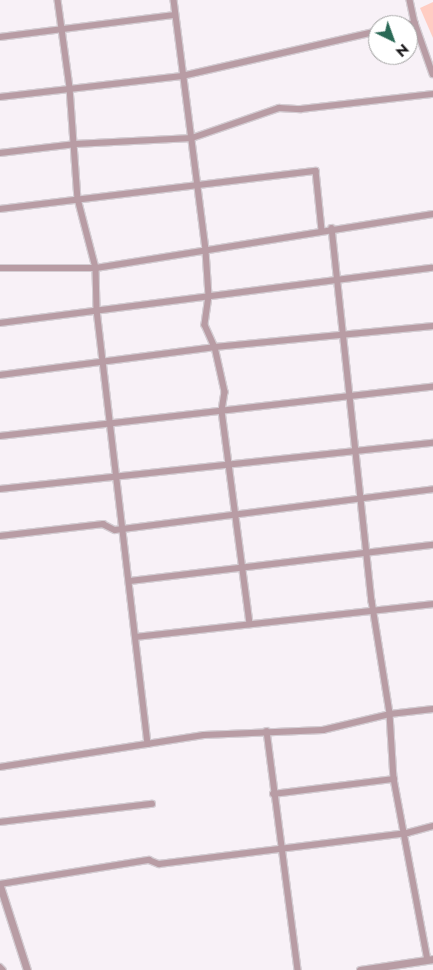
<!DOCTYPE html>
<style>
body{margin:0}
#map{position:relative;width:433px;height:970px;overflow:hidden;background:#f8f1f7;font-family:Jost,sans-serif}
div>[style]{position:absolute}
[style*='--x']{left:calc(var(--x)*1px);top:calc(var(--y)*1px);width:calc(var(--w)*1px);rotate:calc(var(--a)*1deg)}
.green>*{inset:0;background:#ffcdc3}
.roads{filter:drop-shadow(1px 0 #d4cdd3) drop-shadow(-1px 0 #d4cdd3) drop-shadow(0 1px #d4cdd3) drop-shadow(0 -1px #d4cdd3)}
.minor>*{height:5.5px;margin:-2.75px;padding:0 2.75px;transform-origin:2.75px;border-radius:2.75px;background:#b89ca4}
.tertiary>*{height:7px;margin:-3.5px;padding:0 3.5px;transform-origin:3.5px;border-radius:3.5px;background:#b89ca4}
span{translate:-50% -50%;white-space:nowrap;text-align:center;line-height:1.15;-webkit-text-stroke:5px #fff;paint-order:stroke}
.north{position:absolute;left:368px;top:15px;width:50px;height:50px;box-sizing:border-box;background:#fff;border:1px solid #a1a1a1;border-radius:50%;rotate:138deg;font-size:14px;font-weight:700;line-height:20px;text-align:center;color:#151315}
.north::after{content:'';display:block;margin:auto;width:18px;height:22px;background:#2a6956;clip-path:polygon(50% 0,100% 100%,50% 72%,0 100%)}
</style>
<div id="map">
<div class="green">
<i style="clip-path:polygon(433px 2px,433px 38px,420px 8px)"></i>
</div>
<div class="roads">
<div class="minor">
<i style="--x:58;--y:0;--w:89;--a:82.2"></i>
<i style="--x:70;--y:88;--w:111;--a:85.9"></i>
<i style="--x:78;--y:199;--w:71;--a:75.4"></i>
<i style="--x:96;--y:268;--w:42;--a:88.6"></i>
<i style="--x:97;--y:310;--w:437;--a:83.3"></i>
<i style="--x:174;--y:0;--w:253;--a:82.7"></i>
<i style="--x:206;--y:251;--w:45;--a:86.2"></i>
<i style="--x:209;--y:296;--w:29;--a:98"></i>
<i style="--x:205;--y:325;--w:24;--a:66"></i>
<i style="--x:215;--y:347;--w:46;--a:77.5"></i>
<i style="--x:225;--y:392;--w:19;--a:99"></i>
<i style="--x:222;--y:411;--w:215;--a:82.5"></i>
<i style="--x:410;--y:0;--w:24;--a:78"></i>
<i style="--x:406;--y:25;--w:9;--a:-13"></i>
<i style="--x:415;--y:23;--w:54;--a:70.6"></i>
<i style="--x:0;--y:37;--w:176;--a:-7.2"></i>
<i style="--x:0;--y:97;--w:183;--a:-6.6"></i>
<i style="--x:182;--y:76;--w:201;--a:-12.9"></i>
<i style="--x:0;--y:153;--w:76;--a:-6.8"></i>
<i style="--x:75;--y:144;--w:117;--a:-2.9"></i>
<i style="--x:192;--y:138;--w:92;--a:-19"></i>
<i style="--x:279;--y:108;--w:22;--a:3"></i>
<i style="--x:301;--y:109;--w:133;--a:-6.5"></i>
<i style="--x:0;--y:209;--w:318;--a:-6.9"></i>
<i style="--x:316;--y:171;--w:59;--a:84.2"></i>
<i style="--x:332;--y:228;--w:375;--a:83.9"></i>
<i style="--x:372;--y:601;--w:114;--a:80.9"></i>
<i style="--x:390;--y:714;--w:65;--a:86.5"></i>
<i style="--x:394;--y:779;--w:184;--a:79.4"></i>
<i style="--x:0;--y:268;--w:96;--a:0"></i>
<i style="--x:96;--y:268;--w:341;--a:-9.1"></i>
<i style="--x:0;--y:323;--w:435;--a:-7.3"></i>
<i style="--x:0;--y:375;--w:217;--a:-7.4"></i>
<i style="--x:215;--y:347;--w:219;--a:-5.5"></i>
<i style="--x:0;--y:436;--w:436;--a:-6.5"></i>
<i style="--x:0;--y:489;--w:435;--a:-6.1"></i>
<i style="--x:0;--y:536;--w:104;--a:-6.6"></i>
<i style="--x:103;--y:524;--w:13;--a:27"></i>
<i style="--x:115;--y:530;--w:321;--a:-7.3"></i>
<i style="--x:130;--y:581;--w:305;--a:-6.8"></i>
<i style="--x:136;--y:637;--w:299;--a:-6.3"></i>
<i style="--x:267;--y:731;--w:241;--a:82.6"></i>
<i style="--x:0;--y:767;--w:206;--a:-8.9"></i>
<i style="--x:204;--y:735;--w:119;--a:-2.4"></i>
<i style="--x:323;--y:730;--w:69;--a:-13.4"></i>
<i style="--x:390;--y:714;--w:43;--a:-6.6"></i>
<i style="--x:273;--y:794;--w:122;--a:-7.1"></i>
<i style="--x:0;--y:822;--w:153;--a:-6.8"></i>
<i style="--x:0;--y:884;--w:151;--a:-9.2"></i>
<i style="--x:149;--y:860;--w:11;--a:22"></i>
<i style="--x:159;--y:864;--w:250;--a:-7.1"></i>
<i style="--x:407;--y:833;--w:27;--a:-15"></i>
<i style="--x:0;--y:967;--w:4;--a:45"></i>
</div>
<div class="tertiary">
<i style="--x:0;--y:886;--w:88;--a:72.2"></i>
<i style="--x:360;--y:970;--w:74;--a:-8.6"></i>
</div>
</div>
<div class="north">N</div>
</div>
